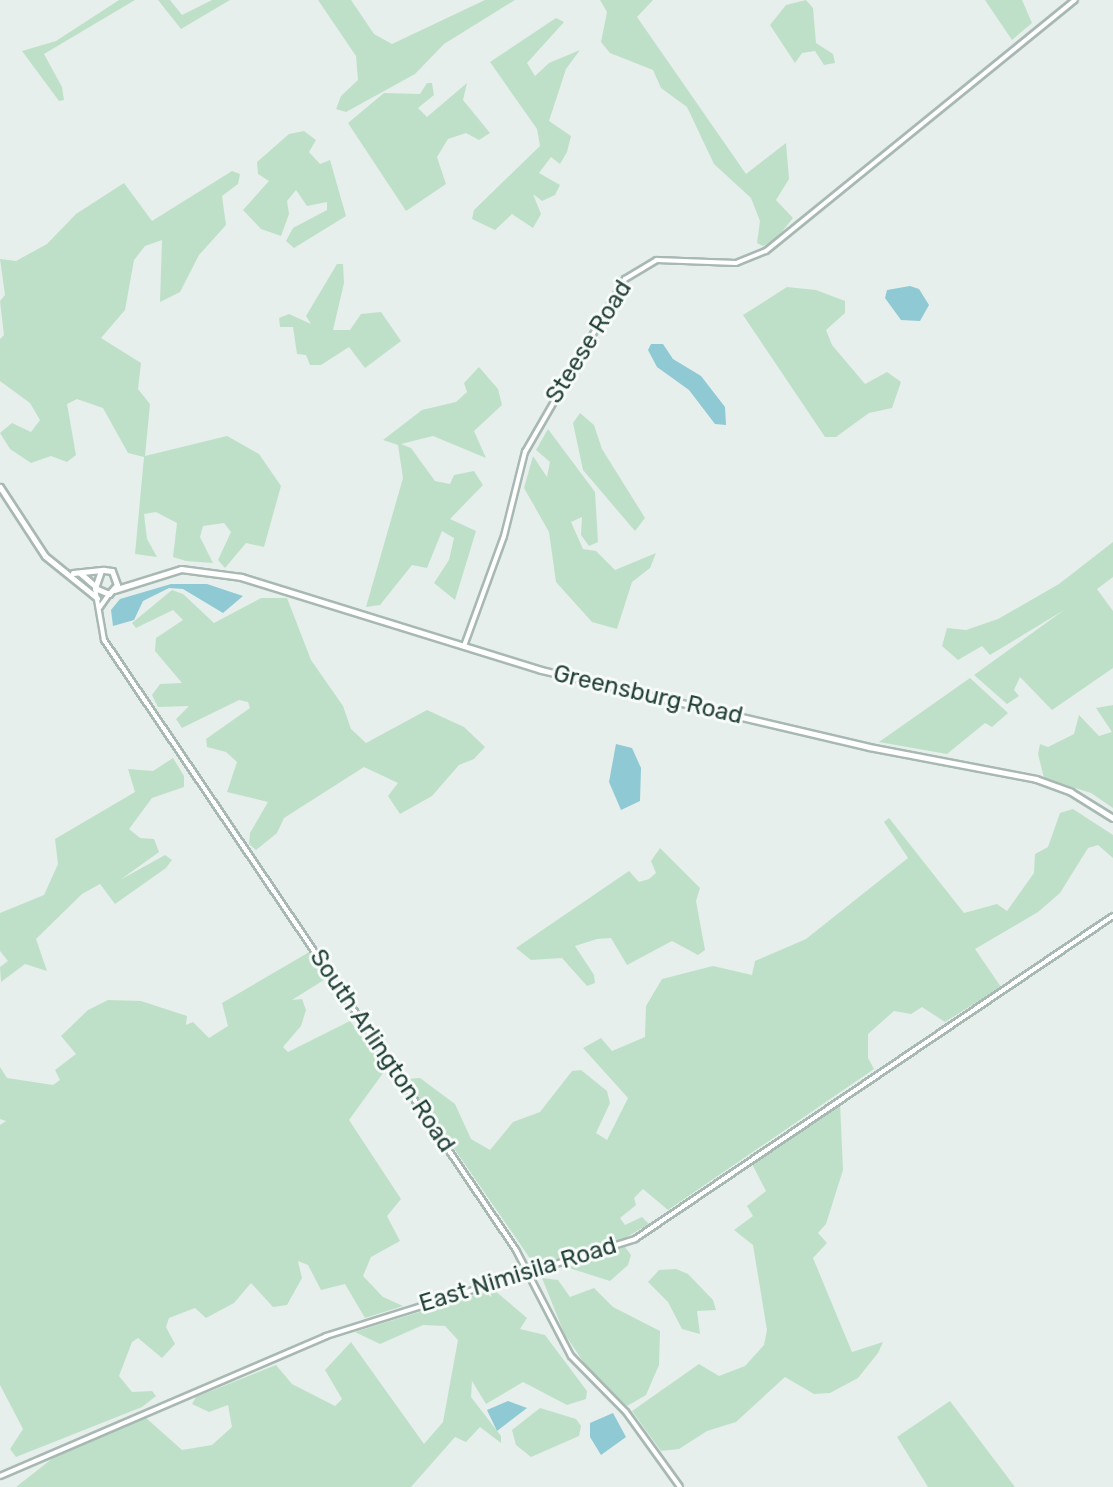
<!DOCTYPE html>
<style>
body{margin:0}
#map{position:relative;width:1113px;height:1487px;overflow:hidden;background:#e6efeb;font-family:Rubik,sans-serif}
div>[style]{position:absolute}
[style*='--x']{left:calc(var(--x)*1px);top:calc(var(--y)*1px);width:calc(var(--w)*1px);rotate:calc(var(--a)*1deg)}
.green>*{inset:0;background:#bfe0c8}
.water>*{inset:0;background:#8ec9d4}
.roads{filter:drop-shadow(2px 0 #a8b8b2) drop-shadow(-2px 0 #a8b8b2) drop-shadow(0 2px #a8b8b2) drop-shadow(0 -2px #a8b8b2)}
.tertiary>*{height:4px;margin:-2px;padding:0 2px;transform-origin:2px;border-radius:2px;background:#fff}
.secondary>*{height:5px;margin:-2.5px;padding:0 2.5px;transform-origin:2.5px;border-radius:2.5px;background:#fff}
span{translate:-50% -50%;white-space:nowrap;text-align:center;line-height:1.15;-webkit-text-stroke:6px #f7fbf9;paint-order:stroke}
.street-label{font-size:24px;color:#24423a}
</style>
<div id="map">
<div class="green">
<i style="clip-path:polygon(119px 0,135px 0,44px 54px,62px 87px,64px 100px,59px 101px,22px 51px,56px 41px)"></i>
<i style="clip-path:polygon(158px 0,170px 0,182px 15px,212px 0,230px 0,181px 29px)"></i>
<i style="clip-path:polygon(318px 0,351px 0,374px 34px,392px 44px,485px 0,515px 0,444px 44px,415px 74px,346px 112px,336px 109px,341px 96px,358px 80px,356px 56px)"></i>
<i style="clip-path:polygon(600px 0,653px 0,637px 17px,746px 174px,786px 143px,789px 179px,776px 200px,793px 218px,777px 238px,763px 246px,757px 243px,760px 221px,751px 198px,714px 164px,687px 107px,661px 88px,653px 70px,610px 53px,601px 42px,607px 12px)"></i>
<i style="clip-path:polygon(806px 0,813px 8px,816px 43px,833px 54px,835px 63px,824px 65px,815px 51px,802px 53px,795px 63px,770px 25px,786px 5px)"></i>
<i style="clip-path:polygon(985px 0,1022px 0,1032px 23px,1012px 40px)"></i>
<i style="clip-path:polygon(556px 18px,564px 22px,527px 63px,535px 76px,549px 63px,580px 50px,566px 69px,549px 121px,571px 136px,567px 152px,560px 164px,551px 157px,539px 173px,560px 185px,555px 195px,542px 201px,533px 194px,541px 214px,533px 228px,512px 214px,495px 230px,472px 219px,474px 210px,540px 146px,537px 129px,490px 62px)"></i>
<i style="clip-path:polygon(427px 83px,432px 83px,434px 95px,418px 108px,427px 117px,467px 83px,463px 100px,490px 133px,479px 140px,466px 133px,448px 139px,437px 157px,446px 184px,406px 211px,348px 123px,384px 93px,420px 94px)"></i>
<i style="clip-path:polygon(304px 131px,316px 140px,309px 152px,320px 164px,330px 160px,346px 216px,294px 248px,286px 241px,293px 228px,327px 210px,327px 202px,307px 206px,296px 190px,287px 201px,289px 214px,281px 236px,261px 229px,243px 210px,269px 181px,258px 174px,257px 162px,289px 134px)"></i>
<i style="clip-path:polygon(232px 171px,240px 174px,238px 184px,222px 196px,226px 225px,199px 255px,180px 292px,160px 302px,162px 240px,145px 246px,134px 260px,125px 310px,101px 338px,141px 363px,138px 389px,150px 404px,145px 456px,227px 436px,259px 454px,281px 486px,264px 547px,246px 543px,225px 568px,218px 560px,231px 532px,224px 523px,203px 526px,200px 537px,213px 563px,186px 561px,173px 557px,177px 523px,156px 512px,144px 514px,147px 539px,157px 557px,135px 554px,144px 457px,128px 453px,103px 408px,77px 399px,67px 404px,76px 455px,67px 462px,51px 456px,31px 463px,10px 449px,0 433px,12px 423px,31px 432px,40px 420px,30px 403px,0 381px,0 339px,4px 335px,0 301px,5px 295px,0 259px,16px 261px,47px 244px,76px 214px,124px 183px,152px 221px)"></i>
<i style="clip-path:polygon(337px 264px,343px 264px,344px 283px,333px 330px,350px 330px,361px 314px,381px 312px,401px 341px,365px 368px,349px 347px,321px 365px,310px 365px,306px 355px,297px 354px,293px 327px,280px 327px,279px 318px,289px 314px,311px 324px,306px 316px)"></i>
<i style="clip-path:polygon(787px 287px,816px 290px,845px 301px,845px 313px,826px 330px,832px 345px,865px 384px,887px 372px,901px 382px,892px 408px,869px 413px,836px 437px,825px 437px,743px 315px)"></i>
<i style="clip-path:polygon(479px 367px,498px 389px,502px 405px,474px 431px,486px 458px,433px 436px,401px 444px,411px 448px,435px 481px,450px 484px,454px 475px,474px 471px,483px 485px,450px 519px,476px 531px,455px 600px,434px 583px,449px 560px,454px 538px,442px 531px,427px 568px,412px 565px,380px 605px,366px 607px,403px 478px,398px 445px,383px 440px,422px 410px,456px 402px,467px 392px,464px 383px)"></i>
<i style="clip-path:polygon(580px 413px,594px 425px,602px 449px,645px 518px,635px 531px,583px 470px,573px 423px)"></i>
<i style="clip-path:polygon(548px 429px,595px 492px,598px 542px,589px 546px,581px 535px,582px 517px,571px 522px,583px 549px,596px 551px,615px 570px,656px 553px,650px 568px,632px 582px,617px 629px,592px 622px,556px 582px,549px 532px,524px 488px,533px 456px,547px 477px,550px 462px,536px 450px)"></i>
<i style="clip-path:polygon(1113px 542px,1113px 577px,1097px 589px,1113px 611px,1113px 668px,1052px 710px,1020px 677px,1014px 690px,1019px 696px,1007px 704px,974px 675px,1064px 610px,990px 655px,982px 646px,958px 660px,942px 646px,947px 628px,966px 630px,998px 619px,1059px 584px)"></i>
<i style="clip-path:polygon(172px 590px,183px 594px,214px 623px,261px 598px,287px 598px,311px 660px,343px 706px,351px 729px,366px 743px,427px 710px,464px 727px,485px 747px,474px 759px,459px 765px,432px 796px,400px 814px,388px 796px,398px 783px,364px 767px,284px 818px,277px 833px,256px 850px,249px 844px,250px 833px,268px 802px,227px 792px,237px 762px,226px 752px,207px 747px,206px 739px,250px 708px,248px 702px,239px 700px,182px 728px,176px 719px,189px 706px,158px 707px,152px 695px,160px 684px,182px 683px,155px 651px,156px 638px,183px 620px,173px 610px,136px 628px,132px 623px)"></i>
<i style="clip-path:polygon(970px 678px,1008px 713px,992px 727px,985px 723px,947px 754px,879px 742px)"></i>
<i style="clip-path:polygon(1113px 705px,1113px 808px,1091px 793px,1044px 778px,1038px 754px,1040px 744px,1048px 747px,1074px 734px,1079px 715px,1099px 736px,1112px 732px,1096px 708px)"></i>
<i style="clip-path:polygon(173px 758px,184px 776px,184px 787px,152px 798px,129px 829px,140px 838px,154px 839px,159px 852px,120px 880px,165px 855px,172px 860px,166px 868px,115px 904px,100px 884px,82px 894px,36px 939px,47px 971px,25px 964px,1px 982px,0 967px,8px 961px,0 951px,0 913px,44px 895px,58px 864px,55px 839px,135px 792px,128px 769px,153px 771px)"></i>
<i style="clip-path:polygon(1073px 809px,1113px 835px,1113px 858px,1098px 845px,1088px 848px,1060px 893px,1038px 912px,975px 949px,1001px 987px,945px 1022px,922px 1007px,911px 1014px,894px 1011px,868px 1034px,868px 1058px,874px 1069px,668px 1210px,643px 1189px,634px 1198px,636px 1205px,620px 1218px,625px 1225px,642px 1217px,649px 1224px,613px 1245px,541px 1265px,529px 1257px,406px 1079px,420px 1078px,455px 1104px,471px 1139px,490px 1150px,513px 1122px,540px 1112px,572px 1071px,581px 1070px,607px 1091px,610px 1103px,596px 1133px,607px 1140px,628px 1098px,583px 1048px,601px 1038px,612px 1051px,645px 1037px,646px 1006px,662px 979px,713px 966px,752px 975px,755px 961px,806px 939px,908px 858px,884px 822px,889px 818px,964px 913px,997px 904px,1007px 911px,1034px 873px,1035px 854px,1048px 847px,1060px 813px)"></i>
<i style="clip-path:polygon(660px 848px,700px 888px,696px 901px,705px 950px,698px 955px,672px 941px,627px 965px,611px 938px,597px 939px,575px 946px,594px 975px,595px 983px,587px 986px,562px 958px,531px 960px,516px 948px,629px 871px,639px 882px,649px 879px,656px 873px,651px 861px)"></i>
<i style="clip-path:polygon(311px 951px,327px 978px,292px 1000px,302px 999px,306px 1010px,301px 1026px,283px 1047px,288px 1052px,350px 1021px,386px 1069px,349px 1120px,401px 1199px,387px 1216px,400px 1241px,371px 1257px,363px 1276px,383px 1297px,403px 1306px,365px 1318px,345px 1284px,321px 1290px,308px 1265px,298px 1261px,302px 1278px,287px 1305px,273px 1307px,251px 1283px,234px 1303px,206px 1318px,195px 1308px,169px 1318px,166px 1327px,175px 1344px,162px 1358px,138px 1338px,132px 1342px,119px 1376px,132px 1392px,152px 1391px,156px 1396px,142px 1407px,16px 1457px,10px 1449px,23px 1429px,0 1385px,0 1125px,6px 1121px,0 1119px,0 1067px,7px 1078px,53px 1085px,60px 1080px,55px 1070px,76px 1054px,61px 1036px,88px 1010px,108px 1000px,141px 1001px,187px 1016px,186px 1025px,193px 1022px,209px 1038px,228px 1026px,222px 1003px)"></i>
<i style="clip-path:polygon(840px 1103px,843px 1170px,826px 1224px,818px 1233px,827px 1243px,813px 1258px,852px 1352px,883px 1342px,878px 1353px,858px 1378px,830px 1393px,814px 1394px,785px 1377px,736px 1422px,707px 1431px,679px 1449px,661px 1451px,632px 1411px,699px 1364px,719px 1376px,745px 1366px,764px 1345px,767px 1330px,753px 1245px,734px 1230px,753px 1216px,747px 1206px,766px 1191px,751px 1162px)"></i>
<i style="clip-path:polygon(625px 1247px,631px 1255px,628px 1265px,610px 1281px,566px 1267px)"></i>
<i style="clip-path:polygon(676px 1269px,688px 1274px,713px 1300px,716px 1310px,697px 1311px,700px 1334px,682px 1329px,668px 1302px,648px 1282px,659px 1270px)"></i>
<i style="clip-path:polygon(542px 1278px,558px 1280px,570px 1297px,594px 1288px,613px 1307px,660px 1331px,659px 1365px,646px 1395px,627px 1406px,584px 1363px,564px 1333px)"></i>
<i style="clip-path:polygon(493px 1289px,527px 1318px,520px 1329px,545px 1335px,587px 1391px,586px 1399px,567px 1405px,523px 1382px,486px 1404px,472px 1381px,471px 1397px,501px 1436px,501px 1443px,480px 1427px,466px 1442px,455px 1437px,411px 1487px,16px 1487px,53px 1458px,145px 1417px,182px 1450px,212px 1445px,232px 1427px,228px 1405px,209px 1412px,192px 1404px,196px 1397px,276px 1365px,292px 1384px,335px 1406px,342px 1399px,325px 1370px,351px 1342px,424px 1444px,443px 1422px,458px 1340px,445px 1326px,423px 1325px,380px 1344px,355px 1332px)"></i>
<i style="clip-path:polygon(950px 1401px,1015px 1487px,928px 1487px,897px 1437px)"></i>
<i style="clip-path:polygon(540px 1408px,576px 1419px,581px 1426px,579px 1436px,531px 1457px,516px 1445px,512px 1430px)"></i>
</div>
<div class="water">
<i style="clip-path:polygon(910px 286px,919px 289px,929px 305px,920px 321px,901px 320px,885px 298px,887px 290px)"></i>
<i style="clip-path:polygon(651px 344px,663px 344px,673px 359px,701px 376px,725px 407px,726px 425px,715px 424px,689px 390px,657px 367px,648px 350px)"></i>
<i style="clip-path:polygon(171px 584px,207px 584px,243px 596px,223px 613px,183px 589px,169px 588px,143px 601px,134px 620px,113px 626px,111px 610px,120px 599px)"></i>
<i style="clip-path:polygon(616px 744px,632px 748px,641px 768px,640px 801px,621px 810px,609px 782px)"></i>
<i style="clip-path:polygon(508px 1401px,527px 1408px,497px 1431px,487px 1410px)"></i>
<i style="clip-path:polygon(613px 1413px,626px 1437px,601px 1455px,590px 1437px,590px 1423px)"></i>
</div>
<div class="roads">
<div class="tertiary">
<i style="--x:95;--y:588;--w:53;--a:80.2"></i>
<i style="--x:104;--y:640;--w:736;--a:55.96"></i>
<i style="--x:516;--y:1250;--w:119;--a:62.6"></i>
<i style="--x:571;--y:1356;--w:78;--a:45.5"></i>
<i style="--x:626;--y:1412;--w:92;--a:54.2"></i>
<i style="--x:100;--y:607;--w:16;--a:-55"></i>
<i style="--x:464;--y:646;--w:117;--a:-70"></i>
<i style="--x:504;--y:536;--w:87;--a:-76"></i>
<i style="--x:525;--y:452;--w:200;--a:-60"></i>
<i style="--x:625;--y:279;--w:37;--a:-31"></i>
<i style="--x:657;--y:260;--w:79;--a:2.2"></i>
<i style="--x:736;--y:263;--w:32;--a:-22"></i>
<i style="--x:766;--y:251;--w:398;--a:-39.1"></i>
<i style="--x:0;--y:1476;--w:355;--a:-23.2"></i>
<i style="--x:326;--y:1336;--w:324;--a:-17.4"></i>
<i style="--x:635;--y:1239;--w:577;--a:-34.05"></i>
</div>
<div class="secondary">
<i style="--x:0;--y:487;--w:82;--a:56.9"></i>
<i style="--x:45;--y:556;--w:67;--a:38.9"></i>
<i style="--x:73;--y:573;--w:31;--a:-6"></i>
<i style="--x:104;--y:570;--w:8;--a:7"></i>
<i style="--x:112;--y:571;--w:15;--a:70"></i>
<i style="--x:117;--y:585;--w:12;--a:132"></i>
<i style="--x:109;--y:594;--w:15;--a:-157"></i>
<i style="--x:95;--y:588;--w:18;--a:-71"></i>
<i style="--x:80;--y:573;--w:18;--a:41"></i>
<i style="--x:114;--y:590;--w:70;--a:-17.4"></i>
<i style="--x:181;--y:569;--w:61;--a:7.6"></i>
<i style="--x:241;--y:577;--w:314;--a:17.2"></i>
<i style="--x:541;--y:670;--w:337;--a:13.2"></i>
<i style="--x:869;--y:747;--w:170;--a:10.8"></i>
<i style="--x:1036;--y:779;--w:37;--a:20"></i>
<i style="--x:1071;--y:792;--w:49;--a:31.8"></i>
</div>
</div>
<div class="street-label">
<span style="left:589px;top:342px;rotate:-58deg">Steese Road</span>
<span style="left:648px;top:695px;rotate:13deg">Greensburg Road</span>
<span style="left:382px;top:1051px;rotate:56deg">South Arlington Road</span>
<span style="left:518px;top:1275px;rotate:-17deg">East Nimisila Road</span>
</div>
</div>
